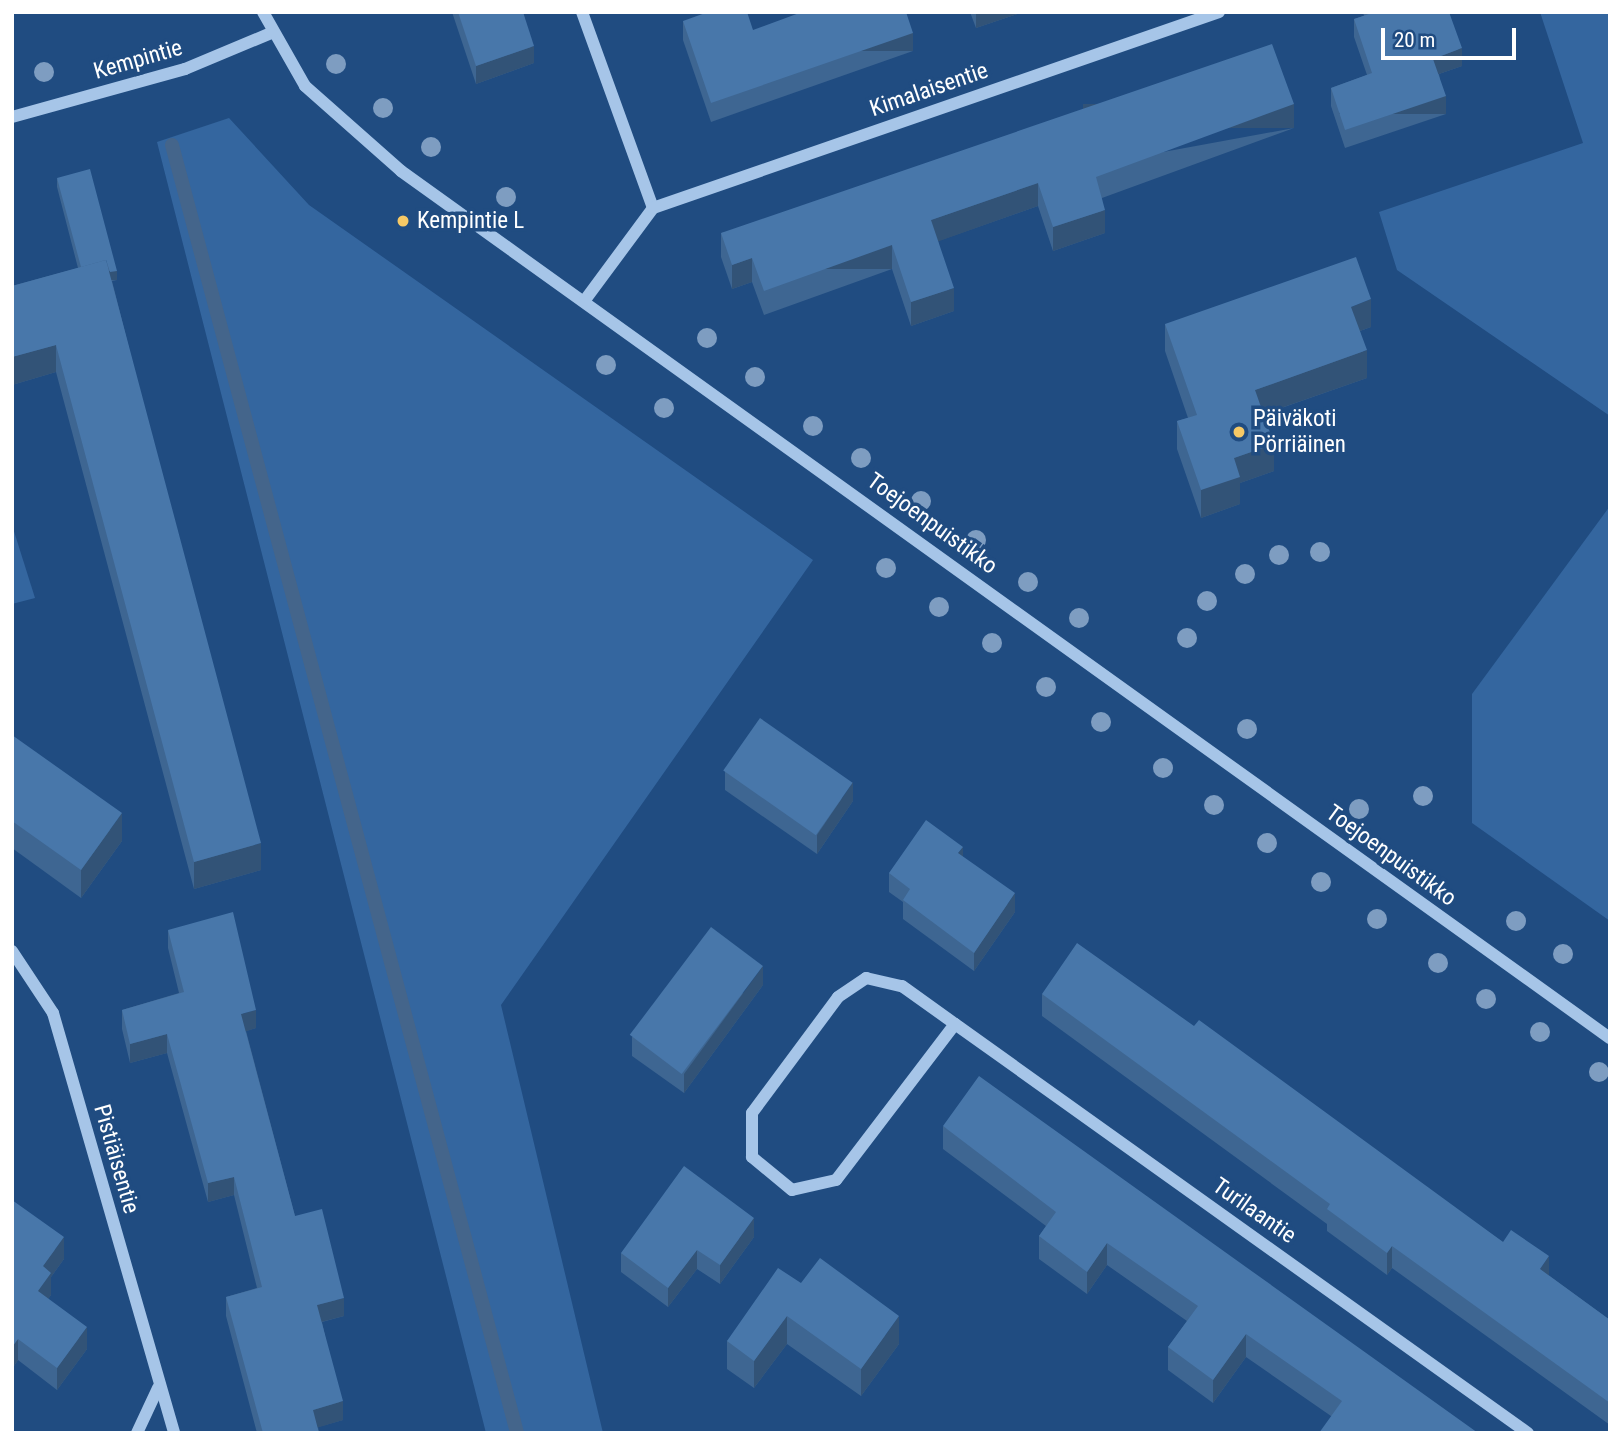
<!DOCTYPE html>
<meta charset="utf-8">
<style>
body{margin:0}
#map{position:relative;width:1622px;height:1445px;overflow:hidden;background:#204c81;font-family:"Roboto Condensed",sans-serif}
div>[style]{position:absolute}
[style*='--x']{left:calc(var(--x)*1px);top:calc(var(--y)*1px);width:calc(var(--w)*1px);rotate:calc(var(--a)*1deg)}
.green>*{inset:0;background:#34669f}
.stream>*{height:14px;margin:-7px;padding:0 7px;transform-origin:7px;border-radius:7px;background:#44658b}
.minor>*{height:12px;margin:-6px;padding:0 6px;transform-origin:6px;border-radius:6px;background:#a6c5e8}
.trees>*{width:20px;height:20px;margin:-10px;border-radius:50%;background:#7e9dc1}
.wall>*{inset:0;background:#3e6692}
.shaded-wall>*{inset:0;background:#325377;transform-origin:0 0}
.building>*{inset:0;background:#4877aa;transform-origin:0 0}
.dots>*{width:19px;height:19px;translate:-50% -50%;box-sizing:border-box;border:4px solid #204c81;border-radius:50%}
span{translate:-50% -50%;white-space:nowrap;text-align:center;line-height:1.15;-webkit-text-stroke:7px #204c81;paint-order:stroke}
.street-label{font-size:23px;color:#fff}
.poi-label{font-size:23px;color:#fff}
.left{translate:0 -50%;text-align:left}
.frame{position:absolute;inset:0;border:14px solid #fff;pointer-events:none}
.scale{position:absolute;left:1381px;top:28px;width:135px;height:32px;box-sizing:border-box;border:4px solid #fff;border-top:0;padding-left:9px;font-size:21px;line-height:24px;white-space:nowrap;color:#fff;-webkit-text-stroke:5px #204c81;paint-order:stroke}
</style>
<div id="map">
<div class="green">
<i style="clip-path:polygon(1540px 12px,1610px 12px,1610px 416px,1397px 270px,1379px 212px,1583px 143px)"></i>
<i style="clip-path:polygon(229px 118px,309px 205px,813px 560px,501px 1005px,603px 1433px,486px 1433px,157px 142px)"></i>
<i style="clip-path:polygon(1610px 506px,1610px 921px,1472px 823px,1472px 694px)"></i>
<i style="clip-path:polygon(12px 525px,35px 598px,12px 604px)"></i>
</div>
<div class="stream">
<i style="--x:172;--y:145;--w:1333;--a:75"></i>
</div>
<div class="minor">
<i style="--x:263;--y:12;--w:85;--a:60.4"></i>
<i style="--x:305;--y:86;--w:128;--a:41.5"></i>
<i style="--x:401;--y:171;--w:1488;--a:35.65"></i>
<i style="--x:582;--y:12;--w:208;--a:70.1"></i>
<i style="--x:12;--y:117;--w:180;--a:-15.5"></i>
<i style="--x:185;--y:69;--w:93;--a:-22.7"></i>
<i style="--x:585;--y:300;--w:114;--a:-53.5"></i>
<i style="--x:653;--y:208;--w:599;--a:-19.1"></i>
<i style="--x:12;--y:951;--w:74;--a:56.5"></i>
<i style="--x:53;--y:1013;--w:437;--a:73.9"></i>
<i style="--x:955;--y:1024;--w:196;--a:127.3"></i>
<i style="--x:836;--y:1180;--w:45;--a:167.2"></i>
<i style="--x:792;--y:1190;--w:52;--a:-140.5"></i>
<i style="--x:752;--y:1157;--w:44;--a:-90"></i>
<i style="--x:752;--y:1113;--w:144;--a:-53.4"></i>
<i style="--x:838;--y:997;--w:34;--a:-34"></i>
<i style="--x:866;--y:978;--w:37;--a:13"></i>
<i style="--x:902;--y:986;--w:65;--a:35.6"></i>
<i style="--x:955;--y:1024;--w:704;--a:35.52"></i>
<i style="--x:137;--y:1433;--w:50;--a:-65"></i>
</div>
<div class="trees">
<i style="left:336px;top:64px"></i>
<i style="left:44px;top:72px"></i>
<i style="left:383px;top:108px"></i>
<i style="left:431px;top:147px"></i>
<i style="left:506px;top:197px"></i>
<i style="left:707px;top:338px"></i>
<i style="left:606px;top:365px"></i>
<i style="left:755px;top:377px"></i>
<i style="left:664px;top:408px"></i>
<i style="left:813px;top:426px"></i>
<i style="left:861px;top:458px"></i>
<i style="left:921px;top:501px"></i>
<i style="left:976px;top:540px"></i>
<i style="left:1320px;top:552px"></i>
<i style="left:1279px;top:555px"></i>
<i style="left:886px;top:568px"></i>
<i style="left:1245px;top:574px"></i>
<i style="left:1028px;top:582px"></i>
<i style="left:1207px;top:601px"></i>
<i style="left:939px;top:607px"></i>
<i style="left:1079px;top:618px"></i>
<i style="left:1187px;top:638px"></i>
<i style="left:992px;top:643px"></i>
<i style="left:1046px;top:687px"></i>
<i style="left:1101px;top:722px"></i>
<i style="left:1247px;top:729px"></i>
<i style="left:1163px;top:768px"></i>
<i style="left:1423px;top:796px"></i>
<i style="left:1214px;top:805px"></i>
<i style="left:1359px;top:809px"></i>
<i style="left:1267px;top:843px"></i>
<i style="left:1321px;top:882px"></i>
<i style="left:1377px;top:919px"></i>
<i style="left:1516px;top:921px"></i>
<i style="left:1563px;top:954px"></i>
<i style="left:1438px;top:963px"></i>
<i style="left:1486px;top:999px"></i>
<i style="left:1540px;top:1032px"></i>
<i style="left:1599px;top:1072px"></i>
</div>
<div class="wall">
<i style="clip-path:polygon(452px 12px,523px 12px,534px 63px,476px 84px)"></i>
<i style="clip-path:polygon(970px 12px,1023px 12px,976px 28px)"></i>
<i style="clip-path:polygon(1363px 12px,1449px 12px,1462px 66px,1439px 74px,1446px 114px,1345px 148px,1331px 106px,1331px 88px,1367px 75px,1354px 37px,1354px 19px,1364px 16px)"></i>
<i style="clip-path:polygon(683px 21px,753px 30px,913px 51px,711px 122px,683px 40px)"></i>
<i style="clip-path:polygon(1294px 128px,1102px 198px,1105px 233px,1053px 251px,1038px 206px,938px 241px,954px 311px,911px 326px,892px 269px,764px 315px,752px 282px,732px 289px,721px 257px,721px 233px)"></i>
<i style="clip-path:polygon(57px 178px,117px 280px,112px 281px,261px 870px,194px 889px,56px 372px,12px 385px,12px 286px,78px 268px,57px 187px)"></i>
<i style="clip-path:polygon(1165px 324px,1371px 327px,1360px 331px,1367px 378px,1264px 414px,1274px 471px,1240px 483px,1240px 504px,1201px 518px,1177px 449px,1177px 421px,1188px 418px,1165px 351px)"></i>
<i style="clip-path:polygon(12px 735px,122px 841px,81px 898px,12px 848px)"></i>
<i style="clip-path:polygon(725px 771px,853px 801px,817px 854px,725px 790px)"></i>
<i style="clip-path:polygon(963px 857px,1015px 912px,974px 971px,903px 919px,903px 902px,889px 892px,889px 873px)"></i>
<i style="clip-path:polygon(168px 930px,256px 1028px,246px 1031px,295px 1216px,344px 1316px,322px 1322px,343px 1420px,318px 1427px,319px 1433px,257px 1433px,226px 1316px,226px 1297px,257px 1288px,234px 1195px,208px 1202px,167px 1053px,130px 1063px,122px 1029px,122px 1010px,179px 993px,168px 948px)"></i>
<i style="clip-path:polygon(763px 985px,684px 1093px,632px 1056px,632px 1037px)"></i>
<i style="clip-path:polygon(1042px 994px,1194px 1026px,1503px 1242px,1610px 1320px,1610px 1425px,1392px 1268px,1387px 1275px,1327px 1231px,1327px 1224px,1042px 1016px)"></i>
<i style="clip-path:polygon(943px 1126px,1478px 1433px,1331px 1416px,1246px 1357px,1213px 1403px,1168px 1370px,1168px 1347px,1187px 1321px,1107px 1265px,1087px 1294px,1039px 1259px,1039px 1236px,1046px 1226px,943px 1149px)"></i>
<i style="clip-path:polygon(12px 1200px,64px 1259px,51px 1277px,51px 1295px,48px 1299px,87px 1349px,57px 1390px,18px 1360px,12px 1369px)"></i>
<i style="clip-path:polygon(754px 1237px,720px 1284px,697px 1269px,668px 1307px,621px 1272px,621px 1253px)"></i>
<i style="clip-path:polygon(801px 1283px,899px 1344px,861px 1396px,787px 1344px,754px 1388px,727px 1369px,727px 1341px)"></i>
</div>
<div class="shaded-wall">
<i style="clip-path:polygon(976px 12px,1023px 12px,976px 28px)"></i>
<i style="left:913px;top:33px;width:18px;height:214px;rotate:90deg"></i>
<i style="clip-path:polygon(534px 46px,534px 63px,476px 84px,476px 66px)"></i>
<i style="clip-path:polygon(1462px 48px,1462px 66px,1433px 76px,1433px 59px)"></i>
<i style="left:1446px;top:96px;width:18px;height:107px;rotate:90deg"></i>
<i style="left:1294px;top:104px;width:24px;height:211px;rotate:90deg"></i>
<i style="clip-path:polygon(1038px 183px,1038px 206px,931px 244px,931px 220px)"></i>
<i style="clip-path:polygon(1105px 210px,1105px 233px,1053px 251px,1053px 227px)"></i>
<i style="left:892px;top:245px;width:24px;height:136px;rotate:90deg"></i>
<i style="clip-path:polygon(752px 258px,752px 282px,732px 289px,732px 265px)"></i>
<i style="left:117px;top:271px;width:9px;height:34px;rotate:90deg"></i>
<i style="clip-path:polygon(954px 288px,954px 311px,911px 326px,911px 302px)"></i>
<i style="clip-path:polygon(1371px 299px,1371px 327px,1351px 334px,1351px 307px)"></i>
<i style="clip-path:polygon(56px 345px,56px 372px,12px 385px,12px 357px)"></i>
<i style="clip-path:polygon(1367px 350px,1367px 378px,1255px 417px,1255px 390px)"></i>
<i style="clip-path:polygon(1274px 444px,1274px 471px,1240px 483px,1240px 504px,1201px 518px,1201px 490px,1234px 458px)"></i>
<i style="clip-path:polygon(853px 782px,853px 801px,817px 854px,817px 835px)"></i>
<i style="clip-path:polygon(122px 813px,122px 841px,81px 898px,81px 870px)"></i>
<i style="clip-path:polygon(261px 843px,261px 870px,194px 889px,194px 862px)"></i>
<i style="clip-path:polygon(963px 847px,963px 866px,958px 853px)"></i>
<i style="clip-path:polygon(1015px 893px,1015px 912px,974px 971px,974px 953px)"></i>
<i style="clip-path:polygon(763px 966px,763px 985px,684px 1093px,684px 1074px)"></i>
<i style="clip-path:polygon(256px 1010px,256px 1028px,241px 1033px,241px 1014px)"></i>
<i style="clip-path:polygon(167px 1034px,167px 1053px,130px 1063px,130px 1044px)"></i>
<i style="clip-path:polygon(234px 1177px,234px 1195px,208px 1202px,208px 1183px)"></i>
<i style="clip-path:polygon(754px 1218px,754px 1237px,720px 1284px,720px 1265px)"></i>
<i style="clip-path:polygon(64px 1237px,64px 1259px,51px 1277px,51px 1295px,38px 1313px,38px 1291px,43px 1266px)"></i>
<i style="clip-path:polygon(1107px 1243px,1107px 1265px,1087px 1294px,1087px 1272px)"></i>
<i style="clip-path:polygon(1392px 1246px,1392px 1268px,1387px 1275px,1387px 1253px)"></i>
<i style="clip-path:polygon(697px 1250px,697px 1269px,668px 1307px,668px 1288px)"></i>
<i style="clip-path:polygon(1549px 1256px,1549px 1278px,1540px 1269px)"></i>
<i style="clip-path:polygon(344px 1298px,344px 1316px,317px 1323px,317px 1305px)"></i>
<i style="clip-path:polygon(787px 1316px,787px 1344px,754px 1388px,754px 1361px)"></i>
<i style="clip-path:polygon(899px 1316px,899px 1344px,861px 1396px,861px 1369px)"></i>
<i style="clip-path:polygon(87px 1327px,87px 1349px,57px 1390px,57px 1368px)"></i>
<i style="clip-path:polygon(1246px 1334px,1246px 1357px,1213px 1403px,1213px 1380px)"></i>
<i style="clip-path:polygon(18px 1339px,18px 1360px,12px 1369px,12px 1347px)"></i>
<i style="clip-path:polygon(343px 1401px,343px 1420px,313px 1429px,313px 1410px)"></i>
</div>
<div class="building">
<i style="clip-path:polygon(458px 12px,523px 12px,534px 46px,476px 66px)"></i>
<i style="clip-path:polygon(708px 12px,747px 12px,753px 30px,802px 12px,906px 12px,913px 33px,711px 103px,683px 21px)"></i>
<i style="clip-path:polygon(1369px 12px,1449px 12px,1462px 48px,1433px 59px,1446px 96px,1345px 130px,1331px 88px,1372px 73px,1354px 19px,1369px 14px)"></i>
<i style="clip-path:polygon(1272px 44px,1294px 104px,1096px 177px,1105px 210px,1053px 227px,1038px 183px,931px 220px,954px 288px,911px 302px,892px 245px,764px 291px,752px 258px,732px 265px,721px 233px)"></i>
<i style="clip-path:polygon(90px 169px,117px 271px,110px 272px,106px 260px,81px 267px,57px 178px)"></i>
<i style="clip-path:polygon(1356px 257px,1371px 299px,1351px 307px,1367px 350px,1255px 390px,1274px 444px,1234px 458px,1240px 477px,1201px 490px,1177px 421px,1197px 415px,1165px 324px)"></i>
<i style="clip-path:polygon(106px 260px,261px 843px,194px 862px,56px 345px,12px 357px,12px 286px)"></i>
<i style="left:760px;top:718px;width:113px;height:64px;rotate:35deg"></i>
<i style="clip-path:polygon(12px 735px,122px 813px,81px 870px,12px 821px)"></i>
<i style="clip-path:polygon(926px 820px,963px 847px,958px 853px,1015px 893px,974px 953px,903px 900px,910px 889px,889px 873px)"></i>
<i style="clip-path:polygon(233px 912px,256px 1010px,241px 1014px,295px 1216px,322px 1209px,344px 1298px,317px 1305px,343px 1401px,313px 1410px,319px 1433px,263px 1433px,226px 1297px,262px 1287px,234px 1177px,208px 1183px,167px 1034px,130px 1044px,122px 1010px,184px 992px,168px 930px)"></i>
<i style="left:711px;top:927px;width:65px;height:135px;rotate:37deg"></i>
<i style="clip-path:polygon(1077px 943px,1194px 1026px,1199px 1020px,1503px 1242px,1511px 1230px,1549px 1256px,1540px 1269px,1610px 1320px,1610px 1403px,1392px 1246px,1387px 1253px,1327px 1209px,1330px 1204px,1042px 994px)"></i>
<i style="clip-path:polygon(979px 1076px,1478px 1433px,1319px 1433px,1342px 1401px,1246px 1334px,1213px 1380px,1168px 1347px,1198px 1306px,1107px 1243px,1087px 1272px,1039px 1236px,1056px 1212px,943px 1126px)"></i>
<i style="clip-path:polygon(684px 1166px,754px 1218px,720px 1265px,697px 1250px,668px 1288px,621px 1253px)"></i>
<i style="clip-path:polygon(12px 1200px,64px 1237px,43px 1266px,51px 1273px,38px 1291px,87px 1327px,57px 1368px,18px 1339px,12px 1347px)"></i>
<i style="clip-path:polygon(820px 1258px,899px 1316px,861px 1369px,787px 1316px,754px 1361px,727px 1341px,778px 1268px,801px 1283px)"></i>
</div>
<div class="dots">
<i style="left:403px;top:221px;background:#f6c966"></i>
<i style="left:1239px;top:432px;background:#f6c966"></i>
</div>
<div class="street-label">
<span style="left:138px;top:60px;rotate:-16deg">Kempintie</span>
<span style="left:929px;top:90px;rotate:-19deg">Kimalaisentie</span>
<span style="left:932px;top:524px;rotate:36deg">Toejoenpuistikko</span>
<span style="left:1391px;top:856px;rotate:36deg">Toejoenpuistikko</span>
<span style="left:116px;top:1159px;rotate:74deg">Pistiäisentie</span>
<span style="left:1254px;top:1211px;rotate:35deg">Turilaantie</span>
</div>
<div class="poi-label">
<span class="left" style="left:417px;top:221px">Kempintie L</span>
<span class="left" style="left:1253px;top:432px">Päiväkoti<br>Pörriäinen</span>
</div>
<div class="frame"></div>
<div class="scale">20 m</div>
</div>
